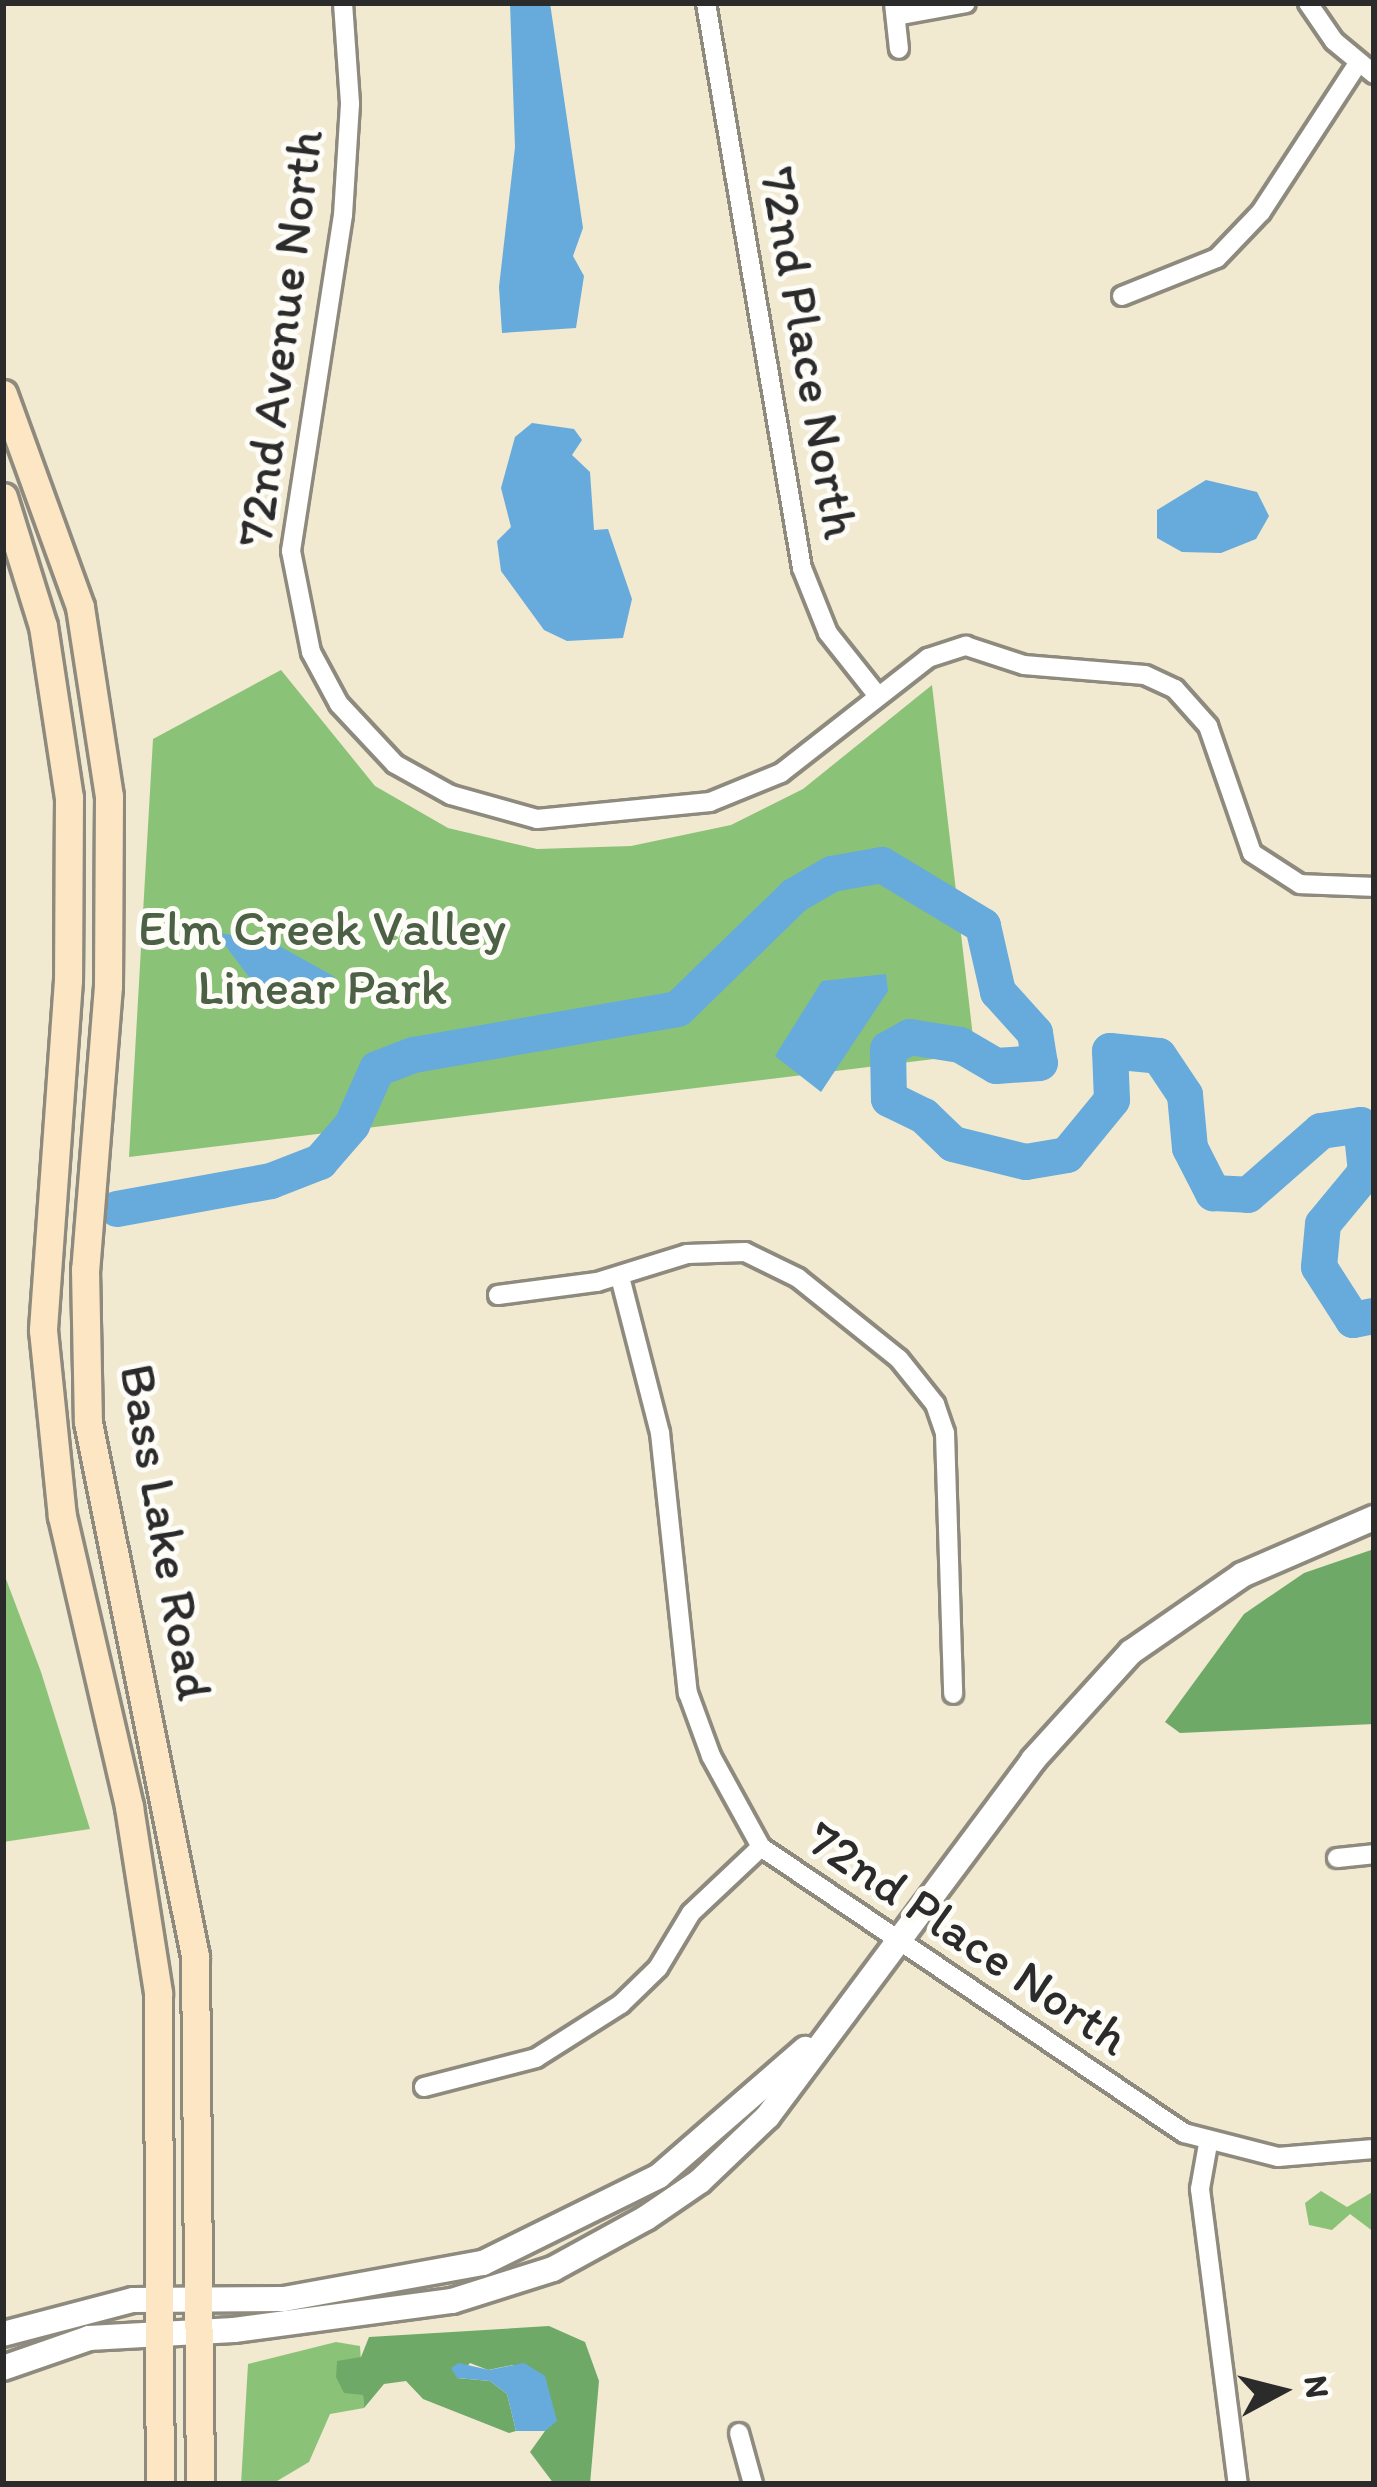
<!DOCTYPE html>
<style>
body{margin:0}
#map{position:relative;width:1377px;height:2487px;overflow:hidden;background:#f1e9d0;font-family:Itim,sans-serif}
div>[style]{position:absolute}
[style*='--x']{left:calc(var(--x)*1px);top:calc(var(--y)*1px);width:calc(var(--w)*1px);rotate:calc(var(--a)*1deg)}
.green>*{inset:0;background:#8ac378}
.forest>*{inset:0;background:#6fa968}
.water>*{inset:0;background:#66abdc}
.river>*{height:36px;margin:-18px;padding:0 18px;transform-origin:18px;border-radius:18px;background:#66abdc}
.roads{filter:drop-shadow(3px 0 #8e8a7e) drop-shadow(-3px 0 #8e8a7e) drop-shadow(0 3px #8e8a7e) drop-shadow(0 -3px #8e8a7e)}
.minor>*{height:18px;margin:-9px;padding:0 9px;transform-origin:9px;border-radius:9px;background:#fff}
.tertiary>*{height:24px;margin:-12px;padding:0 12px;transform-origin:12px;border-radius:12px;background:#fff}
.secondary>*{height:27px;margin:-13.5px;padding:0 13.5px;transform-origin:13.5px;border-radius:13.5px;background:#fce6c4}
span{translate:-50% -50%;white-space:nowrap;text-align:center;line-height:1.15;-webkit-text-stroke:10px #fdfcf7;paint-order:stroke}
.street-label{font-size:51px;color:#2b2b2b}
.park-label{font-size:51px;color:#4c6046}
.frame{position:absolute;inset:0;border:6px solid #2b2b2b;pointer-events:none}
.north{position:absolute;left:1221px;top:2331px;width:120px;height:120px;-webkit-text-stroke:9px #fdfcf7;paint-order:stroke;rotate:83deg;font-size:33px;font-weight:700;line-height:48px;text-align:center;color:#2b2b2b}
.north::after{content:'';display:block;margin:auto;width:42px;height:54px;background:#2b2b2b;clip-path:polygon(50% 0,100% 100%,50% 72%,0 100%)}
</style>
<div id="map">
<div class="green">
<i style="clip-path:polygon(281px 670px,375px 786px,448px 828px,537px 849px,631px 846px,731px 825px,803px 789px,932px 685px,975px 1054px,129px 1157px,153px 739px)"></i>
<i style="clip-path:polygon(3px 1571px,41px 1672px,90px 1829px,3px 1842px)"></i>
<i style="clip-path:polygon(1321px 2191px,1347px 2207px,1374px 2191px,1374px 2232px,1350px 2214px,1332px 2230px,1309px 2225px,1305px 2203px)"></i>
<i style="clip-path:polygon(336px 2342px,360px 2346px,364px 2408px,330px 2414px,309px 2462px,272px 2484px,241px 2484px,248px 2364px)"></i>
</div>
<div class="forest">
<i style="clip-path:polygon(1374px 1549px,1374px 1724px,1180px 1733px,1165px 1722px,1244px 1614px,1304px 1573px)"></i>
<i style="clip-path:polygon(549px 2326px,585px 2342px,599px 2381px,590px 2484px,554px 2484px,530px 2452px,545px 2431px,513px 2365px,488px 2370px,470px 2363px,457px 2378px,490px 2381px,507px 2394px,516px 2431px,509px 2433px,423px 2399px,406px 2381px,384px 2384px,364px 2408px,363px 2395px,344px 2393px,336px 2377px,337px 2361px,361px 2357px,369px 2337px)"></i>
</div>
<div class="water">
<i style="clip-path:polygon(510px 3px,550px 3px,583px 228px,573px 256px,584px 276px,576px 328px,502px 333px,499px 287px,515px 147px)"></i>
<i style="clip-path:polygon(532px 423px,574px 429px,582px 440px,572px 455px,590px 472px,594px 530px,608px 529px,632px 599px,623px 638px,567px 641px,544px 630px,501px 571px,497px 541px,511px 527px,501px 488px,515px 437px)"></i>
<i style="clip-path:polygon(1206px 480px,1257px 492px,1269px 516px,1256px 539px,1221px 553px,1182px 552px,1157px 538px,1157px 510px)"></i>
<i style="clip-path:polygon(215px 932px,274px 943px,335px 977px,271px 1006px)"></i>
<i style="clip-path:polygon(886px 974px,888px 991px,821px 1092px,775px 1056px,822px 981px)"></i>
<i style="clip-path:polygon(459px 2363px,489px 2370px,524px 2363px,545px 2376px,557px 2421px,545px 2431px,516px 2431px,507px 2394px,490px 2381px,457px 2378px,451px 2368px)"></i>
</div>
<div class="river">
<i style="--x:117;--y:1209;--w:157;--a:-10.3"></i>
<i style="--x:271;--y:1181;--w:53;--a:-21.2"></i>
<i style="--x:320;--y:1162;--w:49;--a:-49.1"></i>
<i style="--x:352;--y:1125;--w:61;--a:-65.9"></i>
<i style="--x:377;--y:1069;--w:40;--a:-21"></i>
<i style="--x:414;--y:1055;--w:268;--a:-9.9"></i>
<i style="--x:678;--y:1009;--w:162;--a:-44.2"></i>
<i style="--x:794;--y:896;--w:44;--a:-30.1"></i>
<i style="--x:832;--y:874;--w:51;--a:-10.2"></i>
<i style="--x:882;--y:865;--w:118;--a:31.1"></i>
<i style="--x:983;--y:926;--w:68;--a:77.2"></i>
<i style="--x:998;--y:992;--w:55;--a:47.9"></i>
<i style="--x:1035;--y:1033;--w:30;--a:81"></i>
<i style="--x:1040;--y:1063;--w:44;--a:176.1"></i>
<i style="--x:996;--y:1066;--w:42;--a:-149.7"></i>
<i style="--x:960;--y:1045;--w:51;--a:-170.9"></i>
<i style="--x:910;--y:1037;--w:25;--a:151"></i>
<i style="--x:888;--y:1049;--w:50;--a:88.9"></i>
<i style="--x:889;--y:1099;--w:39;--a:26"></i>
<i style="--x:924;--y:1116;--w:40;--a:44"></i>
<i style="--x:953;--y:1144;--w:75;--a:13.9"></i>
<i style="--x:1026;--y:1162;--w:42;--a:-9.7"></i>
<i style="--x:1067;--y:1155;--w:71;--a:-50.7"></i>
<i style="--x:1112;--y:1100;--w:49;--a:-92.3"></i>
<i style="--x:1110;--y:1051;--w:49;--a:5.8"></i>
<i style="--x:1159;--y:1056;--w:47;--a:56.3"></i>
<i style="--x:1185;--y:1095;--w:53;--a:84.6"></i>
<i style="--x:1190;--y:1148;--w:51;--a:62.9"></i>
<i style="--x:1213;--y:1193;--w:35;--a:3"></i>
<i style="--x:1248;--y:1195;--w:97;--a:-41.2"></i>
<i style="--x:1321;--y:1131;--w:40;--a:-8.5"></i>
<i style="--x:1361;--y:1125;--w:47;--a:83.9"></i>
<i style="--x:1366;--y:1172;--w:67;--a:129.6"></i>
<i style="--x:1323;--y:1224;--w:43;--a:95.3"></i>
<i style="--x:1319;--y:1267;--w:63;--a:57.3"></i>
<i style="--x:1353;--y:1320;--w:21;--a:-11"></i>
</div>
<div class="roads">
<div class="minor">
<i style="--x:343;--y:3;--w:101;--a:86"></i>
<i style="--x:350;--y:104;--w:111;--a:93.6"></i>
<i style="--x:343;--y:215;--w:340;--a:98.8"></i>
<i style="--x:291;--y:551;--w:103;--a:78.8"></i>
<i style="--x:311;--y:652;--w:59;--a:61.7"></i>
<i style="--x:339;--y:704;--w:82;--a:47"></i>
<i style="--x:395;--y:764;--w:64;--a:29"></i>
<i style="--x:451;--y:795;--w:89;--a:15.6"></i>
<i style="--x:537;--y:819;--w:174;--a:-5.6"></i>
<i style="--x:710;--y:802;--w:77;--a:-22.2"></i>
<i style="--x:781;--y:773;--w:187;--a:-38"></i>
<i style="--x:928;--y:658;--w:40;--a:-18"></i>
<i style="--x:966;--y:646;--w:61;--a:18.1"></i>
<i style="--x:1024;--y:665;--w:121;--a:4.7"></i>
<i style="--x:1145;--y:675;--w:33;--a:25"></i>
<i style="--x:1175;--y:689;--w:50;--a:48.3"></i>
<i style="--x:1208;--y:726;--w:134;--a:70.9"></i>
<i style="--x:1252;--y:853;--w:57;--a:32.9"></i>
<i style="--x:1300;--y:884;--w:74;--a:2.3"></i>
<i style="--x:706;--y:3;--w:573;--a:80.36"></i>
<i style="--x:802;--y:568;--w:70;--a:68.2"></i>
<i style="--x:828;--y:633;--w:80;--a:51.6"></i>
<i style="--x:894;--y:3;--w:46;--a:83.8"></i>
<i style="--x:1308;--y:3;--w:46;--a:55.6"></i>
<i style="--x:1334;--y:41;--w:52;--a:39.5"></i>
<i style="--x:896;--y:16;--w:71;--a:-10.5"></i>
<i style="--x:1122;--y:296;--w:102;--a:-21.8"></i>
<i style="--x:1217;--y:258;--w:64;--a:-46.3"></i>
<i style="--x:1261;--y:212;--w:178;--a:-56.9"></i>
<i style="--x:620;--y:1277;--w:161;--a:75.6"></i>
<i style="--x:660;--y:1433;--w:262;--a:83.9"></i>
<i style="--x:688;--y:1693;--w:67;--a:69.9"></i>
<i style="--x:711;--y:1756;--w:104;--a:61.2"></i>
<i style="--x:761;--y:1847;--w:511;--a:34.06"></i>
<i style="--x:1184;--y:2133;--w:97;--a:14.3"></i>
<i style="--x:1278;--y:2157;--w:96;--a:-4.8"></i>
<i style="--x:498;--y:1295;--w:100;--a:-7.5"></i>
<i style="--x:597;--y:1282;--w:94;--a:-17.3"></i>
<i style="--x:687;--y:1254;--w:58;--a:-2"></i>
<i style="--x:745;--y:1252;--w:59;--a:26.1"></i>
<i style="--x:798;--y:1278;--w:129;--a:38.7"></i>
<i style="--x:899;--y:1359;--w:58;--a:51.3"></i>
<i style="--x:935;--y:1404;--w:31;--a:71"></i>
<i style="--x:945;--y:1433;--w:261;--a:88.2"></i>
<i style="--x:1337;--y:1858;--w:37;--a:-6"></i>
<i style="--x:424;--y:2087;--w:116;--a:-14.5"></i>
<i style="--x:536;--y:2058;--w:101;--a:-32.4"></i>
<i style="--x:621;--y:2004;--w:52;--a:-44.2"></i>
<i style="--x:658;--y:1968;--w:64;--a:-59"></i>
<i style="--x:691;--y:1913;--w:96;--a:-43.3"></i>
<i style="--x:1208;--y:2144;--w:46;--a:100.1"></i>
<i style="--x:1200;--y:2189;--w:297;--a:82.7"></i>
<i style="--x:739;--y:2433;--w:53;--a:74.6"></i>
</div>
<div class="tertiary">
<i style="--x:3;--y:2334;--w:134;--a:-14.7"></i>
<i style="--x:133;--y:2300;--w:151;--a:-0.4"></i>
<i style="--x:284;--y:2299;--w:202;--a:-10.3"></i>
<i style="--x:483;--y:2263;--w:196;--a:-26.3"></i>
<i style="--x:659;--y:2176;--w:194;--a:-41"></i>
<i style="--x:3;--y:2368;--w:91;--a:-19.2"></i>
<i style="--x:89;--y:2338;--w:145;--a:-3.2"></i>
<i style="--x:234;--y:2330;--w:220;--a:-7.6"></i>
<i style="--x:452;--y:2301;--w:106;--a:-17.6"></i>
<i style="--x:553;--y:2269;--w:106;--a:-28.7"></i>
<i style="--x:646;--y:2218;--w:65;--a:-34.4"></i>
<i style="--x:700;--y:2181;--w:94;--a:-43.7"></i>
<i style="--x:768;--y:2116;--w:444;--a:-53.3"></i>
<i style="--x:1033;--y:1760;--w:146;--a:-47.8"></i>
<i style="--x:1131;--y:1652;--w:135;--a:-34.7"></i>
<i style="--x:1242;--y:1575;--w:144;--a:-23.4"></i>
</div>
<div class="secondary">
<i style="--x:3;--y:394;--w:226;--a:70.1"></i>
<i style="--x:80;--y:607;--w:191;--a:81.3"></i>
<i style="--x:109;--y:796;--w:190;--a:90.3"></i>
<i style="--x:108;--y:986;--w:284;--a:94.6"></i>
<i style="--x:85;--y:1269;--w:153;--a:88.9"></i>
<i style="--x:88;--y:1422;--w:545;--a:78.67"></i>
<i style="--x:195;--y:1956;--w:528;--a:89.46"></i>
<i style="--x:3;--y:497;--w:135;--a:72.8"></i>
<i style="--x:43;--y:626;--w:173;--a:81.4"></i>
<i style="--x:69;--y:797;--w:183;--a:90.3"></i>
<i style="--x:68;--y:980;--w:351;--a:94.1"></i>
<i style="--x:43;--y:1330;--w:187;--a:84.2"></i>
<i style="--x:62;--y:1516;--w:299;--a:77"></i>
<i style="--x:129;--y:1807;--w:188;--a:81.1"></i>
<i style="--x:158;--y:1993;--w:491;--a:89.8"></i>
</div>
</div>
<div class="street-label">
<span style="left:280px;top:338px;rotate:-83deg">72nd Avenue North</span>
<span style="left:809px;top:353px;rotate:80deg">72nd Place North</span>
<span style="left:166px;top:1532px;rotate:80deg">Bass Lake Road</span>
<span style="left:968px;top:1938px;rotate:34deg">72nd Place North</span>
</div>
<div class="park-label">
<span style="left:322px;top:958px">Elm Creek Valley<br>Linear Park</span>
</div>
<div class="frame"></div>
<div class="north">N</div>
</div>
